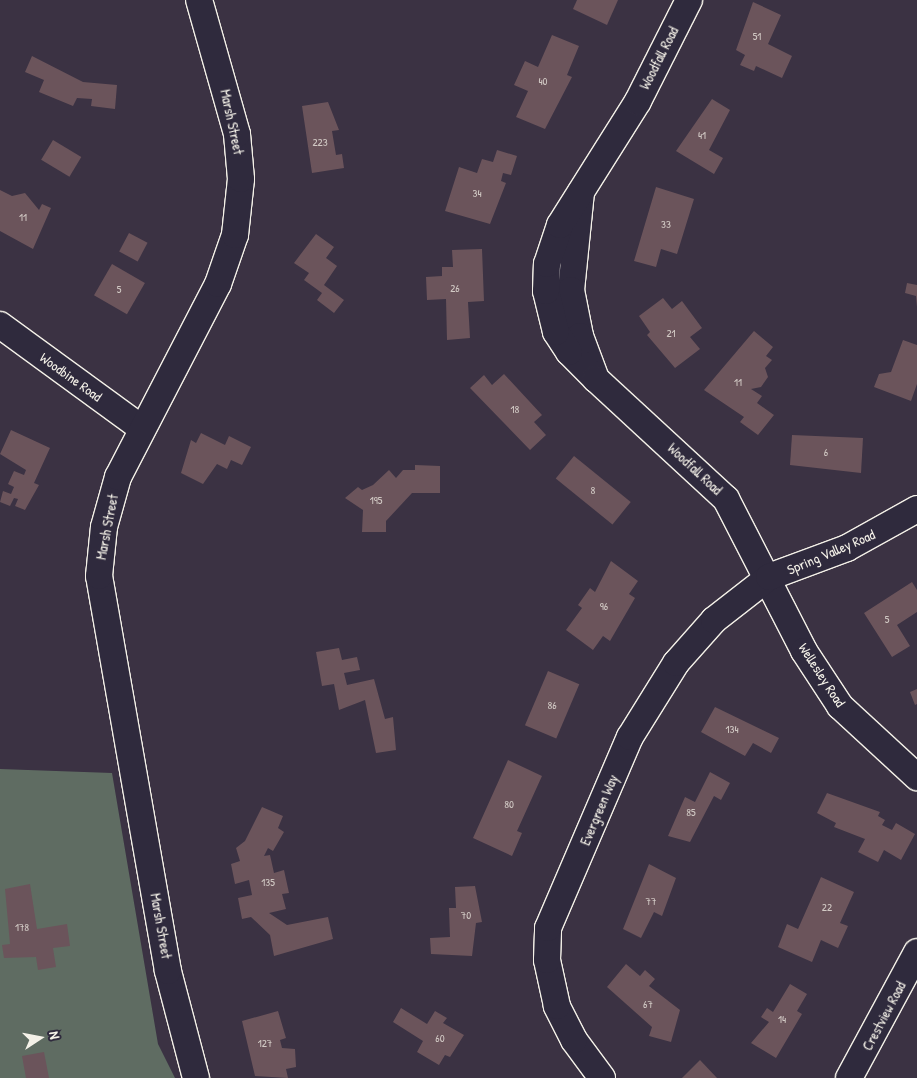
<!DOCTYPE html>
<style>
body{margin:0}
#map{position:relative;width:917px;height:1078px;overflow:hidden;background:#3b3243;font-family:"Patrick Hand",sans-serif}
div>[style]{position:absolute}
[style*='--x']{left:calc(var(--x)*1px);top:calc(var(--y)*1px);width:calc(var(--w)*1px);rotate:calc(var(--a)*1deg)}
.green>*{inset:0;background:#5f6c62}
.building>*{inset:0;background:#6b545b;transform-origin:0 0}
.roads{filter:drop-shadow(1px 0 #f4f1e8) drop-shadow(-1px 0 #f4f1e8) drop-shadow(0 1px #f4f1e8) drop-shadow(0 -1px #f4f1e8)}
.minor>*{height:26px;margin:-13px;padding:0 13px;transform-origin:13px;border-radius:13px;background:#2f2a3d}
span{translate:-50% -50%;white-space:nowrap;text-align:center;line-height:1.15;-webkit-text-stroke:5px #2f2a3d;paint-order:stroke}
.number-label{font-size:11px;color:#d2cac5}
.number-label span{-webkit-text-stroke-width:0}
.street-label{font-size:14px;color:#f4f1e8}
.north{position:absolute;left:15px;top:1013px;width:50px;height:50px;-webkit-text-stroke:4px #2f2a3d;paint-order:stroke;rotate:79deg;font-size:14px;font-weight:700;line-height:20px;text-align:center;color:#f4f1e8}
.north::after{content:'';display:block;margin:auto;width:18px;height:22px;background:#f4f1e8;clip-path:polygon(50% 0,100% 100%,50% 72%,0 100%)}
</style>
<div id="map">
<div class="green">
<i style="clip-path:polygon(0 769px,112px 773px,158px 1044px,175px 1078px,0 1078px)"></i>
</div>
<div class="building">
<i style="clip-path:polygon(577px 0,618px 0,607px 25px,573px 9px)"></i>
<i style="clip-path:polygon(753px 2px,781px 15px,768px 44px,792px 56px,782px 78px,756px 66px,754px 71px,740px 65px,745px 55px,736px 50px)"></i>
<i style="clip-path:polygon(552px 35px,579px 46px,567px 75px,572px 77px,545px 129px,516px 117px,528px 91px,514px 85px,525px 61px,538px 67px)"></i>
<i style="clip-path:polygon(32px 56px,83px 82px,117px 85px,115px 109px,91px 106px,92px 99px,77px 98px,73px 106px,39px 92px,44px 80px,25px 72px)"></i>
<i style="clip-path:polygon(712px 99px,730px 110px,709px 150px,723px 158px,714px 174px,676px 151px)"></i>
<i style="clip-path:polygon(328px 102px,339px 130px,332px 131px,336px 155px,342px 154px,344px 168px,312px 173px,302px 106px)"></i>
<i style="left:53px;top:140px;width:33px;height:23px;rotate:31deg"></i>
<i style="clip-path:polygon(497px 150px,517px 156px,511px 175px,503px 173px,501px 181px,506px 183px,490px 224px,445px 211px,459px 167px,477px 173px,482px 159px,493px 162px)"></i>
<i style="clip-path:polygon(656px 187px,694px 199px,677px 254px,661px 249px,656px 267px,634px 261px)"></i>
<i style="clip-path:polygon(0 190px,12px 196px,25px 193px,39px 210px,42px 204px,51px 208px,33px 249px,0 231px)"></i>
<i style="left:129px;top:233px;width:21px;height:21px;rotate:28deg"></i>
<i style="clip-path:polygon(316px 234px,334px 247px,326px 258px,337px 266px,324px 285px,344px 300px,334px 313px,317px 300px,322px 293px,304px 280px,309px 273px,294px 263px)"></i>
<i style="clip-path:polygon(482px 249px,484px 301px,468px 302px,470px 338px,447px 340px,446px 299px,427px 300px,426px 277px,442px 276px,442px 267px,453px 267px,452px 250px)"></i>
<i style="left:112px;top:264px;width:38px;height:36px;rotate:30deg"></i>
<i style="clip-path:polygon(907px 283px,917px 285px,917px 307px,916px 296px,905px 293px)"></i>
<i style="clip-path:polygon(663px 298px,672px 309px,682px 301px,702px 328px,690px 337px,700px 349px,675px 368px,647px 335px,650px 332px,639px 316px)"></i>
<i style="clip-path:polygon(754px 331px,773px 347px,766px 356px,772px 360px,765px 368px,768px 377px,761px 387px,751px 389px,762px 396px,757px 403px,774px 415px,758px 435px,740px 422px,744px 417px,704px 390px)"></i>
<i style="clip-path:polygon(903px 340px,917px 345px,917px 384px,911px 401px,874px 387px,879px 374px,891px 372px)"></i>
<i style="clip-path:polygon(504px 374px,542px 415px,534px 422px,546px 435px,530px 450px,470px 388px,484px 375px,492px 385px)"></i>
<i style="clip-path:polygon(11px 430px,50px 448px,34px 483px,39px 485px,25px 510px,15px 506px,18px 499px,14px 498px,10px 506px,0 502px,3px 491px,11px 494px,14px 487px,8px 484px,14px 471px,24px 475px,26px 470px,0 454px)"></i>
<i style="clip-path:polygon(201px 433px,225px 445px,229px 436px,251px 447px,242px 465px,231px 460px,227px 469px,217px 464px,203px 484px,181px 473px,191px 440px,196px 443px)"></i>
<i style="clip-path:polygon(792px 435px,863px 438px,861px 473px,790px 465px)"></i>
<i style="left:574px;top:456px;width:73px;height:29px;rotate:39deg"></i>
<i style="clip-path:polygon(415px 465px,440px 466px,440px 493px,412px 493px,386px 521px,386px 532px,362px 532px,363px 510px,345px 498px,358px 487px,362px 490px,373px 485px,389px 470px,396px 478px,403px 470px,415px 470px)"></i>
<i style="clip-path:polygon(611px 561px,638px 581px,629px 594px,635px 598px,610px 641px,603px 636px,593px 650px,566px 630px,582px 608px,578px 605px,590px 588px,595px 592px)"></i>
<i style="clip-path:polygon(912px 582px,917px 590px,917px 612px,897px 625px,910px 646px,892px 657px,864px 613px)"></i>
<i style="clip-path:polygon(339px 648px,342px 660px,357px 657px,360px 670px,344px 673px,347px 685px,374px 679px,385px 719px,393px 717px,396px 750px,376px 753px,365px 700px,339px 710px,334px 684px,322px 686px,316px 652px)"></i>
<i style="left:548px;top:671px;width:34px;height:59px;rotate:23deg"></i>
<i style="clip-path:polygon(917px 689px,917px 704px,915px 705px,910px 692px)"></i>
<i style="clip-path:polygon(715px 707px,779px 738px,771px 753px,753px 743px,745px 756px,701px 732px)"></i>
<i style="clip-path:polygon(508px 760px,542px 776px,517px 831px,522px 833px,512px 856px,473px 838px)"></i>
<i style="clip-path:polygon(710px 772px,730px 783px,721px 800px,714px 796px,690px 842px,668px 836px,685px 797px,695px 802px)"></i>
<i style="clip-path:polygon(827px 793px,880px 812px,878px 816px,885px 820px,882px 825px,892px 830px,896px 823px,915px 834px,901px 860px,884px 850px,878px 862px,858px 852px,865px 839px,834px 827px,836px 823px,817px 813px)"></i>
<i style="clip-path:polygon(262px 807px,283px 816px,278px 828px,284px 832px,273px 851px,268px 848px,264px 856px,270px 855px,274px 873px,284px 870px,289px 893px,282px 894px,286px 909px,269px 913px,287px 925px,328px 917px,333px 939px,274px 956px,270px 935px,251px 917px,242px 919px,238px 898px,252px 895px,249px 880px,235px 884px,231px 864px,240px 861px,236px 848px,245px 841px)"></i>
<i style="clip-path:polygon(649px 864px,676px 878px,662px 916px,654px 912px,641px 938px,623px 929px)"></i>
<i style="clip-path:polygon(821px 877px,854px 892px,840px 923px,848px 926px,838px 948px,821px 940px,812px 962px,778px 947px,787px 924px,798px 929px)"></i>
<i style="clip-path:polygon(30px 884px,37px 929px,67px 924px,70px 946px,53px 948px,56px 967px,38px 970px,36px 957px,4px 958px,2px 945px,10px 944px,5px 889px)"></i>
<i style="clip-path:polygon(475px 886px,482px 922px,476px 923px,472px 956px,431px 954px,430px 938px,450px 937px,449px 908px,456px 908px,455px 887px)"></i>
<i style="clip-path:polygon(626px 964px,640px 976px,645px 970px,655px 979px,649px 986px,680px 1010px,671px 1042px,649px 1036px,652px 1027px,607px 987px)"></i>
<i style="clip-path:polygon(790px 984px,807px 994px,797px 1011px,802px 1014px,776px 1058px,751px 1043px,769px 1022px,761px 1017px,767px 1008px,773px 1012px)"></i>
<i style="clip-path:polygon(401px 1008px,427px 1024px,435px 1011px,447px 1018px,443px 1023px,464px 1035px,450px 1057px,445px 1055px,439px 1065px,417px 1052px,423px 1041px,393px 1022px)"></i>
<i style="clip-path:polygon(278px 1011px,286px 1038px,280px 1040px,282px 1048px,295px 1049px,296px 1067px,286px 1069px,288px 1078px,255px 1076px,242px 1021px)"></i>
<i style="clip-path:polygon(44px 1052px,49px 1078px,26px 1078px,22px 1056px)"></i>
<i style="clip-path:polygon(700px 1060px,717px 1078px,682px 1078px)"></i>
</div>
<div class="roads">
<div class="minor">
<i style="--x:581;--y:192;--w:99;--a:95.8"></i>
<i style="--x:571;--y:290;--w:47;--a:78.9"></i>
<i style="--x:580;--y:336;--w:46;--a:69.6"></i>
<i style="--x:596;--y:379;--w:38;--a:-135"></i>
<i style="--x:569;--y:352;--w:24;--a:-123"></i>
<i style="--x:556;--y:332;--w:42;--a:-103.7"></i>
<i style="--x:546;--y:291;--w:27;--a:-88"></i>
<i style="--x:547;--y:264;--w:41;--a:-71.6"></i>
<i style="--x:560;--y:225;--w:146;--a:-57.8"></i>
<i style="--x:638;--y:101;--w:113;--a:-63.2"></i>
<i style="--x:0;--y:325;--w:175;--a:36.1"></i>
<i style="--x:596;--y:379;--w:177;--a:42.7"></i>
<i style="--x:726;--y:499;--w:171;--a:62.8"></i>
<i style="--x:804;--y:651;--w:66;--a:56.8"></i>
<i style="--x:840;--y:706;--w:105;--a:42.7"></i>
<i style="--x:196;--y:1078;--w:111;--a:-104.7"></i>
<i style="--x:168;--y:971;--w:401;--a:-99.9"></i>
<i style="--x:99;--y:576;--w:49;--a:-84.2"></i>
<i style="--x:104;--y:527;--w:52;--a:-74.4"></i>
<i style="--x:118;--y:477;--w:217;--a:-62.6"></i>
<i style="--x:218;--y:284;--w:52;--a:-70.9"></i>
<i style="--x:235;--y:235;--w:56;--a:-83.9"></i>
<i style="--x:241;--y:179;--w:45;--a:-95.1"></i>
<i style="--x:237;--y:134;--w:139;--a:-105.8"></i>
<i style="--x:602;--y:1078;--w:47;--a:-126.4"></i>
<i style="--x:574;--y:1040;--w:38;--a:-117"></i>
<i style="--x:557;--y:1006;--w:47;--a:-102.3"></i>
<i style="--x:547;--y:960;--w:32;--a:-88"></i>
<i style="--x:548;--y:928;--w:208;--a:-66.8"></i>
<i style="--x:630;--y:737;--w:87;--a:-58.1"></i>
<i style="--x:676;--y:663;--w:57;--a:-48.5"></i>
<i style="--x:714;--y:620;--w:70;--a:-38"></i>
<i style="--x:769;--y:577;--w:83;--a:-20.4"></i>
<i style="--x:847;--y:548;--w:80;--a:-29.1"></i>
<i style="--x:849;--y:1078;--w:143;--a:-61.6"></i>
</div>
</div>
<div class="number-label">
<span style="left:757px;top:36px">51</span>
<span style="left:543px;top:81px">40</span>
<span style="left:702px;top:135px">41</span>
<span style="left:320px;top:142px">223</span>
<span style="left:477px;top:193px">34</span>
<span style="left:23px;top:217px">11</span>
<span style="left:666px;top:224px">33</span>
<span style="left:455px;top:288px">26</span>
<span style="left:119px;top:289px">5</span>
<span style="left:671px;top:333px">21</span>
<span style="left:738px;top:382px">11</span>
<span style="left:515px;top:409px">18</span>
<span style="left:826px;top:452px">6</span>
<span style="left:593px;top:490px">8</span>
<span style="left:376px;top:500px">195</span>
<span style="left:604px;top:606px">96</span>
<span style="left:887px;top:619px">5</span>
<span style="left:552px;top:705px">86</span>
<span style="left:732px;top:729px">134</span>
<span style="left:509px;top:804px">80</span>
<span style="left:691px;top:812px">85</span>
<span style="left:268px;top:882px">135</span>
<span style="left:651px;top:901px">77</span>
<span style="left:827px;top:907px">22</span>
<span style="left:466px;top:915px">70</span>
<span style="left:22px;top:927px">178</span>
<span style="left:648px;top:1004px">67</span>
<span style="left:782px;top:1019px">14</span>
<span style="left:440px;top:1038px">60</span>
<span style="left:265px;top:1043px">127</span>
</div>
<div class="street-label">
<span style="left:659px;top:58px;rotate:-63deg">Woodfall Road</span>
<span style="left:232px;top:122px;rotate:78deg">Marsh Street</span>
<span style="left:71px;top:377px;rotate:36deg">Woodbine Road</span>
<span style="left:695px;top:469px;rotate:43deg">Woodfall Road</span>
<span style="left:107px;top:527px;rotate:-79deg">Marsh Street</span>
<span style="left:831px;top:552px;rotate:-23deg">Spring Valley Road</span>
<span style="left:822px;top:675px;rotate:57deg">Wellesley Road</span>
<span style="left:599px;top:810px;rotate:-67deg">Evergreen Way</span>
<span style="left:161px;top:926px;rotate:80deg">Marsh Street</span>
<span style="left:884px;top:1016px;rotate:-62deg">Crestview Road</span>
</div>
<div class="north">N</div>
</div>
